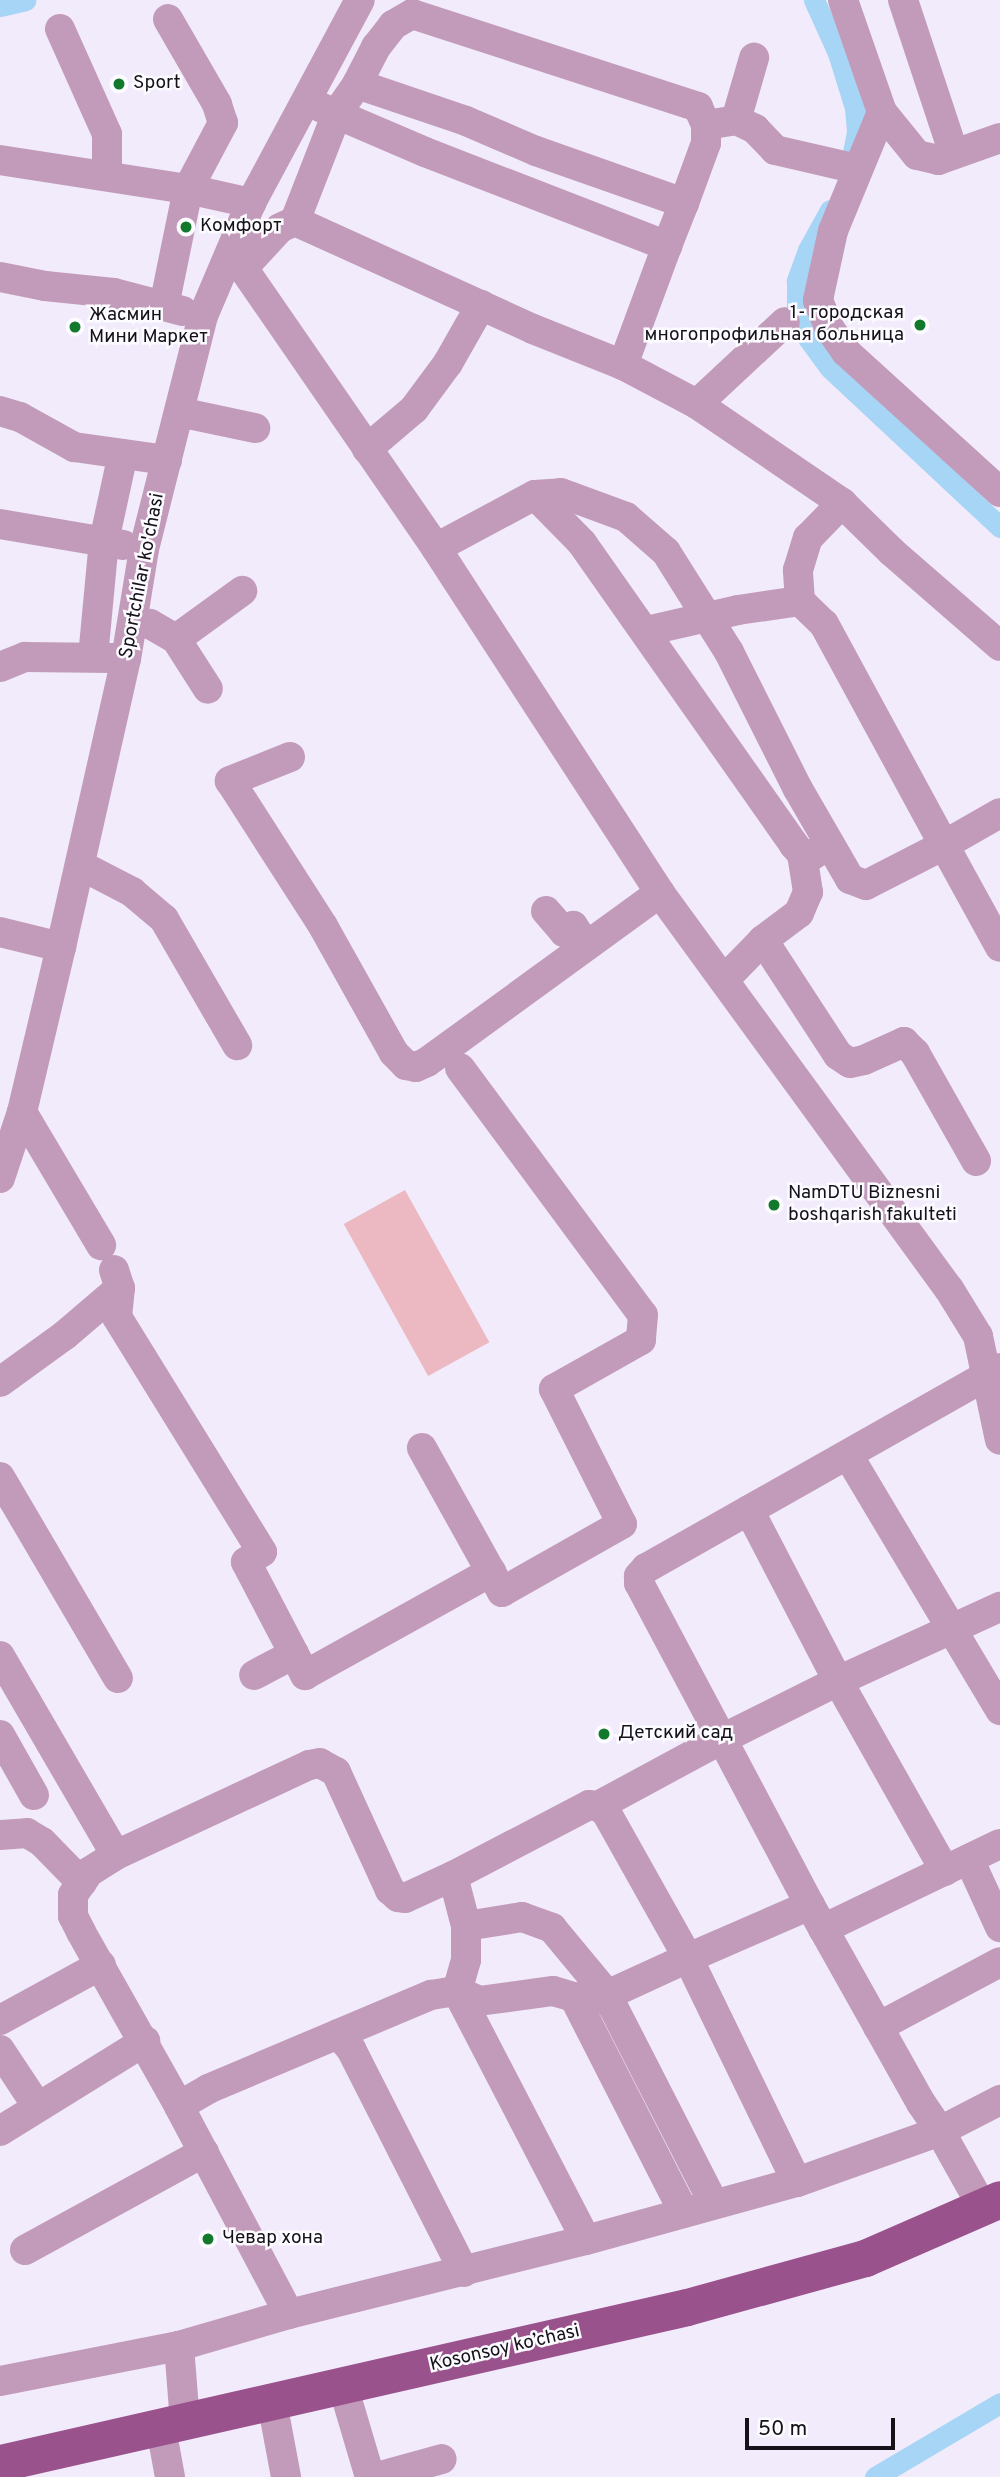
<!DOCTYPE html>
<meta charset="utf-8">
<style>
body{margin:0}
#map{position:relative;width:1000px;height:2477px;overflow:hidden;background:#f1ebfc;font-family:Overpass,sans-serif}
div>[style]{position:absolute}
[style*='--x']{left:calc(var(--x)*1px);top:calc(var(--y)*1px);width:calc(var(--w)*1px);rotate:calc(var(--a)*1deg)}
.green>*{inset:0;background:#ecb8c2;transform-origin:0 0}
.canal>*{height:21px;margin:-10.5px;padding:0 10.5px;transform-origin:10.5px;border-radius:10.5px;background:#a7d5f6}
.minor>*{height:30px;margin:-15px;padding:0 15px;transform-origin:15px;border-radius:15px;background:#c39bba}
.major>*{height:37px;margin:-18.5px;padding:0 18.5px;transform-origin:18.5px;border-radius:18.5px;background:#9a528d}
.dots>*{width:19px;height:19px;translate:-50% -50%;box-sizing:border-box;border:4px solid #fcfbff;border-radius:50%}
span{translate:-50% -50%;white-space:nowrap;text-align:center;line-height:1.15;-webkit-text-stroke:5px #fcfbff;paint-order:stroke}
.poi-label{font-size:19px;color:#141118}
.left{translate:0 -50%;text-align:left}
.right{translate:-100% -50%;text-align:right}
.street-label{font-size:19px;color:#141118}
.scale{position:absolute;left:745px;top:2418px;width:150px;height:32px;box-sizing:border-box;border:4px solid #141118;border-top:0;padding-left:9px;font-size:21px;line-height:24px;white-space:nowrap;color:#141118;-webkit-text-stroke:5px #fcfbff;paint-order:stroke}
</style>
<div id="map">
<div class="green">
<i style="left:405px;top:1190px;width:174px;height:70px;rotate:61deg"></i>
</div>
<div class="canal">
<i style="--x:814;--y:0;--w:58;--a:65.6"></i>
<i style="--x:838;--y:53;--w:58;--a:72.8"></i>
<i style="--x:855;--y:108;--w:24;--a:85"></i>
<i style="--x:857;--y:132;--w:31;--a:101"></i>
<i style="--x:0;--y:6;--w:26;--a:-13"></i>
<i style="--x:830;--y:210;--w:46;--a:118.8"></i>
<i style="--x:808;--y:250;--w:33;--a:110"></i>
<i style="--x:797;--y:281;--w:28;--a:90"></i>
<i style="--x:797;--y:309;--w:31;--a:69"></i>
<i style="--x:808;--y:338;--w:37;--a:54"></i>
<i style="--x:830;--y:368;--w:233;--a:43.1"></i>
<i style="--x:875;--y:2477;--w:145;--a:-30.6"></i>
</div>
<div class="minor">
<i style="--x:843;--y:0;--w:119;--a:70.8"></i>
<i style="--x:882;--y:112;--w:55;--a:50.9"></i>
<i style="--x:917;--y:155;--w:22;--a:13"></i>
<i style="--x:938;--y:160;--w:66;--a:-19.5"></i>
<i style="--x:903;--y:0;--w:162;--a:71.7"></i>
<i style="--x:60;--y:29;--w:115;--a:65.9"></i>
<i style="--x:107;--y:134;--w:42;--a:90"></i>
<i style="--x:357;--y:84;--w:42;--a:-62.8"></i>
<i style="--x:376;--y:47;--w:28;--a:-52"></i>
<i style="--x:393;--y:25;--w:22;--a:-30"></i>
<i style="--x:412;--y:14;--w:301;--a:18"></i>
<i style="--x:698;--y:107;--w:20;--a:66"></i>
<i style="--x:706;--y:125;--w:18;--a:90"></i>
<i style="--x:706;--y:143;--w:64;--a:110.1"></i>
<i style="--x:320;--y:107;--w:114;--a:23.2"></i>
<i style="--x:425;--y:152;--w:260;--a:21.2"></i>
<i style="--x:667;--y:246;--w:127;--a:110.3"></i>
<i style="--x:882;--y:112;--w:129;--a:112.4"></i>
<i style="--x:833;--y:231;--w:71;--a:102.3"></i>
<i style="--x:818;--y:300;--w:31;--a:68"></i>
<i style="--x:830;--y:329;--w:28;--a:55"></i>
<i style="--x:846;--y:352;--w:208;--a:42.3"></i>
<i style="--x:736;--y:120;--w:65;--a:-73.8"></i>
<i style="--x:706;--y:125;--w:30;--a:-9"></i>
<i style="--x:736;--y:120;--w:21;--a:25"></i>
<i style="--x:755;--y:129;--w:29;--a:46"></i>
<i style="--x:775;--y:150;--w:84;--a:13"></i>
<i style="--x:0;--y:160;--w:190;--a:8.8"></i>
<i style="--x:188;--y:189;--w:65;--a:12.5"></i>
<i style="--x:295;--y:221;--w:116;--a:-68.7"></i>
<i style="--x:337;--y:113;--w:35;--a:-55"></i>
<i style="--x:357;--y:84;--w:115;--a:18.7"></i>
<i style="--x:466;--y:121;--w:76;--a:23.2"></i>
<i style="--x:536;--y:151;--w:157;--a:19.4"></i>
<i style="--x:684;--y:203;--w:46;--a:111.6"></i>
<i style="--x:233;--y:253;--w:18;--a:56"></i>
<i style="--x:243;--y:268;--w:54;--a:-47.2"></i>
<i style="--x:280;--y:228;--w:17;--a:-25"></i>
<i style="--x:295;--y:221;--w:261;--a:24.4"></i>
<i style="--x:533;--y:329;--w:97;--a:21.8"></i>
<i style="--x:623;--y:365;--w:84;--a:27.8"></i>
<i style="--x:697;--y:404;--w:176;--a:34.3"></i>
<i style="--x:842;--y:503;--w:70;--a:44.4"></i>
<i style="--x:892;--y:552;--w:143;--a:41"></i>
<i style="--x:243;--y:268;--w:340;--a:55.4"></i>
<i style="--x:436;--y:548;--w:411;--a:57"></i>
<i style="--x:660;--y:893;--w:490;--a:53.9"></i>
<i style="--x:949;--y:1289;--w:55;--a:58.3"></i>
<i style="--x:978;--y:1336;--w:106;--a:78.1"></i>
<i style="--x:0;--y:277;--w:46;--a:11.3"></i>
<i style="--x:45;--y:286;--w:69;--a:5.8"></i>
<i style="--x:114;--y:293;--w:71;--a:14.6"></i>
<i style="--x:164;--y:306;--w:119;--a:-78.4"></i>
<i style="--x:188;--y:189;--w:75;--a:-62.1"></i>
<i style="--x:223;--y:123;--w:20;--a:-108"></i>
<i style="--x:217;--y:104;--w:98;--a:-120"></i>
<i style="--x:697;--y:404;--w:120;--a:-43"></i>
<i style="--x:0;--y:411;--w:21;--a:17"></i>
<i style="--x:20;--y:417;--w:62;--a:29.1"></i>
<i style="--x:74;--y:447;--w:94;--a:8"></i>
<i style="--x:179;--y:412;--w:78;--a:11.9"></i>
<i style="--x:367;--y:449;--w:62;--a:-40.4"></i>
<i style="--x:414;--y:409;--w:57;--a:-53.5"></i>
<i style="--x:448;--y:363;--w:67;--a:-60.4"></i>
<i style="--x:535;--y:495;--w:26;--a:-4"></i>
<i style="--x:561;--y:493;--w:69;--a:20.3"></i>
<i style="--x:626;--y:517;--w:53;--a:41.2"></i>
<i style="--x:666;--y:552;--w:118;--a:57.8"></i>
<i style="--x:729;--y:652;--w:153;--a:63.3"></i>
<i style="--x:798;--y:789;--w:104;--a:60"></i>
<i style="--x:850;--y:879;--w:17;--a:21"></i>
<i style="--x:866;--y:885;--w:88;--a:-27.1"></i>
<i style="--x:944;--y:845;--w:116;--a:61.2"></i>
<i style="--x:0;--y:524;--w:125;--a:9.7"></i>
<i style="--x:436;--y:548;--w:112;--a:-28.2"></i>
<i style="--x:535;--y:495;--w:67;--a:45.6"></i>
<i style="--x:582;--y:543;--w:369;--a:54.9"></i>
<i style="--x:794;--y:845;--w:12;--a:48"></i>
<i style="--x:802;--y:854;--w:9;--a:13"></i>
<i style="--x:811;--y:856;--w:22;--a:-32"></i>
<i style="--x:800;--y:601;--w:31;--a:-94"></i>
<i style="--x:798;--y:570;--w:34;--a:-73"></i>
<i style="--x:808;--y:538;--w:49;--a:-45.8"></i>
<i style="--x:134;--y:622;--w:16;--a:7"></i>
<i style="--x:150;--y:624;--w:30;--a:30"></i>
<i style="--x:176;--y:639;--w:82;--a:-36"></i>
<i style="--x:646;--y:631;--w:94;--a:-12.9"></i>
<i style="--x:738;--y:610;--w:63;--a:-8.3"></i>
<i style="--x:800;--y:601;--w:33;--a:44"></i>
<i style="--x:824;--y:624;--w:251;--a:61.5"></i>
<i style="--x:944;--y:845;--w:64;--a:-29.7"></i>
<i style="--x:176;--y:639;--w:59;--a:57.4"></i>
<i style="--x:93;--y:657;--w:117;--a:-84.6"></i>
<i style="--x:104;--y:541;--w:89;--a:-77.7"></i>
<i style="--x:0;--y:667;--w:27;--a:-22"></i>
<i style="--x:25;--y:657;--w:87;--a:0.7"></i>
<i style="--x:290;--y:757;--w:65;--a:158.2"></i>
<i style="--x:230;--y:781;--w:172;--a:57.3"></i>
<i style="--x:323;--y:926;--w:145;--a:60.8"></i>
<i style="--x:394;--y:1053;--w:17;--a:45"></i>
<i style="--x:406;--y:1065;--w:10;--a:11"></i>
<i style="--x:416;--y:1067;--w:12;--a:-24"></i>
<i style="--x:427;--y:1062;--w:288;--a:-36"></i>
<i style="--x:80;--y:865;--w:59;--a:27.4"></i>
<i style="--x:132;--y:892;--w:42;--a:40.2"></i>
<i style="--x:164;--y:919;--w:146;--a:59.9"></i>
<i style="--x:546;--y:911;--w:28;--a:49"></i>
<i style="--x:564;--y:932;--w:11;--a:-34"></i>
<i style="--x:573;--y:926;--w:24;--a:55"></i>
<i style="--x:0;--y:932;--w:63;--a:13.8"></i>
<i style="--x:763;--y:940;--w:137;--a:56.9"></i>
<i style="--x:838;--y:1055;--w:14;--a:34"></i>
<i style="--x:850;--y:1063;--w:14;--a:-12"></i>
<i style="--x:864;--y:1060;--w:44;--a:-24.2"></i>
<i style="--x:904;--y:1042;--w:16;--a:45"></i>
<i style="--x:915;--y:1053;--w:124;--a:60.5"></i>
<i style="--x:724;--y:980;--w:56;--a:-45.7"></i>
<i style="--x:763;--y:940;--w:45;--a:-36.9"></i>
<i style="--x:799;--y:913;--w:23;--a:-67"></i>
<i style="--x:808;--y:892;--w:38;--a:-99"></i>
<i style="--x:460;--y:1068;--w:307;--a:53.5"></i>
<i style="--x:643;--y:1315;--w:25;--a:95"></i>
<i style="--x:641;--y:1340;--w:100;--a:150.6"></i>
<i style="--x:554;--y:1389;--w:151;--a:63.3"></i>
<i style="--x:622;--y:1524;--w:138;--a:150.5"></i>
<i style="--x:502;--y:1592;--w:23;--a:-119"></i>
<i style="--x:22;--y:1112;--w:155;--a:59.3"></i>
<i style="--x:0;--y:1178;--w:70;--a:-71.6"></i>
<i style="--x:22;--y:1112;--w:170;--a:-76.7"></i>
<i style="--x:61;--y:947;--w:295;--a:-77.3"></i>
<i style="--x:126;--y:659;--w:111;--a:-80.7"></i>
<i style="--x:144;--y:549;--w:240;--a:-75.8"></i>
<i style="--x:203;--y:316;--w:123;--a:-67"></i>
<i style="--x:251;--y:203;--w:230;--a:-61.8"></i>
<i style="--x:114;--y:1270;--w:19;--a:72"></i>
<i style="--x:120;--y:1288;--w:29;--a:96"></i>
<i style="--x:117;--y:1317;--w:276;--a:58.3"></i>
<i style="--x:262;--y:1552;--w:19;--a:148"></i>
<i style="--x:246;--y:1562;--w:104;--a:62.4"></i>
<i style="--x:294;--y:1654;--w:45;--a:152.3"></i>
<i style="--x:1000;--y:1368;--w:407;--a:150.5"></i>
<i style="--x:646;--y:1568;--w:11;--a:131"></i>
<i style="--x:639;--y:1576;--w:7;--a:90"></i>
<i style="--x:639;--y:1583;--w:177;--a:62"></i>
<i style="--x:722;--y:1739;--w:130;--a:-26.6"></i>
<i style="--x:838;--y:1681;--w:178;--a:-24.6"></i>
<i style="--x:0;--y:1382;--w:80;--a:-35.9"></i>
<i style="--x:65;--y:1335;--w:72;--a:-40.5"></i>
<i style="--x:848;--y:1455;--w:297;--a:59.2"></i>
<i style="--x:0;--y:1477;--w:233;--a:59.6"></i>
<i style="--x:749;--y:1510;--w:193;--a:62.5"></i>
<i style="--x:838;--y:1681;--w:218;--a:60.6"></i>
<i style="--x:294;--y:1654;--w:24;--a:62"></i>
<i style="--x:305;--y:1675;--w:213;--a:-29"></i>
<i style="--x:491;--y:1572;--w:142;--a:-119.1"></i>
<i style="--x:0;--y:1656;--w:230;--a:59.8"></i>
<i style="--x:0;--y:1735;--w:69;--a:60.5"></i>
<i style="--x:598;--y:1806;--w:141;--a:-28.4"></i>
<i style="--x:722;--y:1739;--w:188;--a:62.1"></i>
<i style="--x:0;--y:1835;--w:27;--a:-4"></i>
<i style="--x:27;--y:1833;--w:17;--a:31"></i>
<i style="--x:42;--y:1842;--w:57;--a:45.7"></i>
<i style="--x:969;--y:1859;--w:75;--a:65.5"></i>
<i style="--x:453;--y:1876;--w:52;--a:75.4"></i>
<i style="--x:466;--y:1926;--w:34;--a:90"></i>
<i style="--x:466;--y:1960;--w:32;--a:106"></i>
<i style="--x:457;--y:1991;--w:280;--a:62.6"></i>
<i style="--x:466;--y:1926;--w:57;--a:-9.1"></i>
<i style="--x:522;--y:1917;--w:32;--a:20"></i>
<i style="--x:552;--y:1928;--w:92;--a:50.3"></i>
<i style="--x:823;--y:1929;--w:196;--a:-25.7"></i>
<i style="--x:574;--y:1997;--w:242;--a:63"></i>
<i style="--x:0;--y:2020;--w:115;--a:-28.6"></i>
<i style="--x:878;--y:2027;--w:138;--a:-28"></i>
<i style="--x:338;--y:2034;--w:20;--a:49"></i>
<i style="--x:351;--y:2049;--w:250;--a:63.1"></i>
<i style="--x:0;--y:2050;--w:67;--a:56.5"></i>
<i style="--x:0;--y:2131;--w:171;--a:-31.8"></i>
<i style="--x:714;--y:2204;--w:221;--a:-117.1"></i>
<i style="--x:613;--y:2007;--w:8;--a:-104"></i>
<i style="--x:611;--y:1999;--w:11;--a:-52"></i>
<i style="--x:618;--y:1990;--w:77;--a:-24.6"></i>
<i style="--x:688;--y:1958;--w:249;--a:64.1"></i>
<i style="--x:983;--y:2208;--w:88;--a:-119.2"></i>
<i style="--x:940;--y:2131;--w:68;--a:-27.3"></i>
<i style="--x:25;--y:2250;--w:204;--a:-28.7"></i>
<i style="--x:289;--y:2314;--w:235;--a:-117.9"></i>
<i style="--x:179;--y:2106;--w:34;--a:-30"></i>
<i style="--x:208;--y:2089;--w:242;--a:-22.9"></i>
<i style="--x:431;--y:1995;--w:26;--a:-9"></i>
<i style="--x:457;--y:1991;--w:24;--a:24"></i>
<i style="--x:479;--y:2001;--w:75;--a:-7.7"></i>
<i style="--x:553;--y:1991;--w:22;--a:16"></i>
<i style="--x:574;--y:1997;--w:37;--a:3"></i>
<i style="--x:179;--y:2346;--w:76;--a:85.5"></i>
<i style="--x:0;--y:2381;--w:182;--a:-11.1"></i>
<i style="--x:179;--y:2346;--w:115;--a:-16.2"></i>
<i style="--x:289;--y:2314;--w:306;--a:-14"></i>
<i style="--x:586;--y:2240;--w:219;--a:-15.4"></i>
<i style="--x:797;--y:2182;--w:152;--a:-19.6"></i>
<i style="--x:940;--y:2131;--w:34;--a:-124"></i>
<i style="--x:921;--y:2103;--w:227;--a:-119.3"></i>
<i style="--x:810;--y:1905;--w:133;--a:156.5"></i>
<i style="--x:688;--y:1958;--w:167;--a:-119.3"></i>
<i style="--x:606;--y:1812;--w:10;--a:-143"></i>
<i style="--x:598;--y:1806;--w:9;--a:-174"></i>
<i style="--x:589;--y:1805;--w:153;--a:152.4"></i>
<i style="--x:453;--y:1876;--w:53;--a:155.4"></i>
<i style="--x:405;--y:1898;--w:7;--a:-172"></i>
<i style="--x:398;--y:1897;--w:11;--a:-139"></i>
<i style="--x:390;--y:1890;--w:130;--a:-114.6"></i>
<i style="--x:336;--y:1772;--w:18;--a:-151"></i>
<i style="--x:320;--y:1763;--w:11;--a:170"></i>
<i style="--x:309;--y:1765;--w:213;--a:155"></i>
<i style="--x:116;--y:1855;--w:32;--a:148"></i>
<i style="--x:89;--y:1872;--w:28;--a:125"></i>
<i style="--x:73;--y:1895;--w:21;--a:90"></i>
<i style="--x:73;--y:1916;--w:18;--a:63"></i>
<i style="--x:81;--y:1932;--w:200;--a:60.6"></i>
<i style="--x:343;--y:2386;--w:95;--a:73.5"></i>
<i style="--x:272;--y:2402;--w:76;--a:79.4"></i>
<i style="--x:161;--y:2428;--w:50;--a:79.6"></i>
<i style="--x:377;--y:2477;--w:67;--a:-15.5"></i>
</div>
<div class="major">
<i style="--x:0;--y:2463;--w:704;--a:-12.79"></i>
<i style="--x:687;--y:2307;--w:185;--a:-15.4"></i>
<i style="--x:865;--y:2258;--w:147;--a:-23.6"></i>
</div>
<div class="dots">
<i style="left:119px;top:84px;background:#12782b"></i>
<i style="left:186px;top:227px;background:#12782b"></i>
<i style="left:920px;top:325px;background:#12782b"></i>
<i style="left:75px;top:327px;background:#12782b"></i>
<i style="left:774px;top:1205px;background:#12782b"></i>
<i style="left:604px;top:1734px;background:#12782b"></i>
<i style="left:208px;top:2239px;background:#12782b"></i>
</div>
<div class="poi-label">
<span class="left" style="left:133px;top:84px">Sport</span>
<span class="left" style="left:200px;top:227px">Комфорт</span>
<span class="right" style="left:904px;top:325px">1- городская<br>многопрофильная больница</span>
<span class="left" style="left:89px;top:327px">Жасмин<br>Мини Маркет</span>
<span class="left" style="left:788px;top:1205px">NamDTU Biznesni<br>boshqarish fakulteti</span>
<span class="left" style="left:618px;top:1734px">Детский сад</span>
<span class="left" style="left:222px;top:2239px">Чевар хона</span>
</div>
<div class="street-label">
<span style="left:143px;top:576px;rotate:-79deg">Sportchilar ko'chasi</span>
<span style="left:505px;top:2349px;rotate:-13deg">Kosonsoy ko’chasi</span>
</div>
<div class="scale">50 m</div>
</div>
